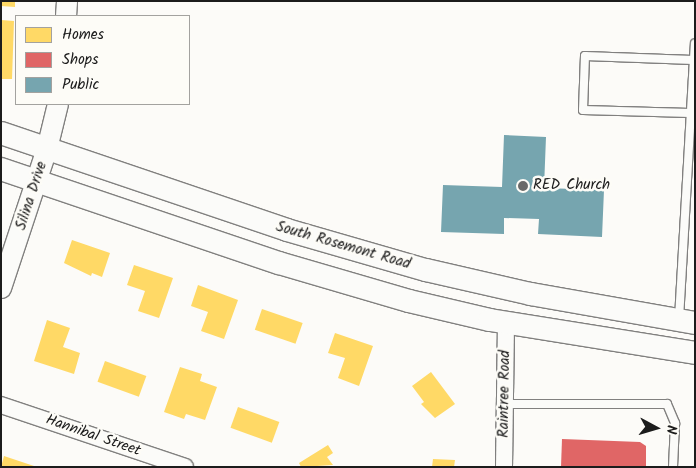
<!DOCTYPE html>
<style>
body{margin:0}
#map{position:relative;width:696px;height:468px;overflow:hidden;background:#fcfbf8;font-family:Kalam,sans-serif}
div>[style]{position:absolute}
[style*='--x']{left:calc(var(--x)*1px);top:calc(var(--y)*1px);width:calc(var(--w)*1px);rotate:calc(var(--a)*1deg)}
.homes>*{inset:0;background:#ffd966;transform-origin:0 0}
.shops>*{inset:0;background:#e06666}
.public>*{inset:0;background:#76a5af}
.roads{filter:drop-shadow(1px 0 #81807f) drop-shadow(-1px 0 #81807f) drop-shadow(0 1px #81807f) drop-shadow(0 -1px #81807f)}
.service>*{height:8px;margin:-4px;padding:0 4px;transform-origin:4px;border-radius:4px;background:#fbfbf9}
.minor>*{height:16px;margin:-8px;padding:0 8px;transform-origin:8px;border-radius:8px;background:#fbfbf9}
.tertiary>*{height:20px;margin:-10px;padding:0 10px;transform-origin:10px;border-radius:10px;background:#fbfbf9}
.secondary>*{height:22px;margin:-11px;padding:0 11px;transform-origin:11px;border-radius:11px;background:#fbfbf9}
.dots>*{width:14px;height:14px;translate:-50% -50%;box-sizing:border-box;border:2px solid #fdfcf7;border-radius:50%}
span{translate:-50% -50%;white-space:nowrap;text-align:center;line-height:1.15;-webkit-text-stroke:5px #fdfcf7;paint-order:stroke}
.poi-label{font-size:15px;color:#1c1c1c}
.left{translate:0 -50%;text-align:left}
.street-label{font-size:15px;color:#1c1c1c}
.frame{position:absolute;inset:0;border:2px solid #1c1c1c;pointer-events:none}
.legend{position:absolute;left:15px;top:15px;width:175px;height:90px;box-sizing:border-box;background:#fdfcf7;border:1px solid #a3a29f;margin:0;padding:6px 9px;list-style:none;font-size:15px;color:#1c1c1c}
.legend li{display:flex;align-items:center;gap:10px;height:25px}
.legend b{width:25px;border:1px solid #a3a29f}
.north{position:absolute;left:631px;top:403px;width:50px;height:50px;-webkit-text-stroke:4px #fdfcf7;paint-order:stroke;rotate:96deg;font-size:14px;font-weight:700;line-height:20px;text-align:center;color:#1c1c1c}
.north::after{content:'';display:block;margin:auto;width:18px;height:22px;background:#1c1c1c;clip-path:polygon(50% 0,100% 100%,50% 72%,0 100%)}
</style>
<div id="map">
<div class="homes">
<i style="clip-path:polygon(1px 1px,15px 1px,15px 7px,1px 6px)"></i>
<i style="clip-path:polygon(1px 20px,14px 21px,12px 79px,1px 79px)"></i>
<i style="clip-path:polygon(72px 240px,110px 253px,102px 277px,92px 273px,91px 276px,64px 263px)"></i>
<i style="clip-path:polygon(134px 265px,173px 278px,159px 318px,138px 311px,145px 291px,127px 285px)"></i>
<i style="clip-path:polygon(198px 285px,238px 300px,224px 339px,201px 331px,208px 312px,191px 306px)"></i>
<i style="left:262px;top:309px;width:43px;height:22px;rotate:19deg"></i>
<i style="clip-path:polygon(47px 320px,70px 328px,63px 347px,80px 353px,74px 374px,34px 361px)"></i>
<i style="clip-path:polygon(335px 333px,373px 346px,359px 386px,338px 378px,345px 358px,328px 353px)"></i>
<i style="left:105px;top:361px;width:44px;height:22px;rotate:20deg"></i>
<i style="clip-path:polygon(180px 367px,202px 374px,200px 381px,217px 387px,205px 420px,186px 414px,184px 419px,164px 412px)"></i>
<i style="clip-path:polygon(431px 372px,455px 404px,435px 418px,421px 404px,424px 402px,412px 386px)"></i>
<i style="left:238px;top:407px;width:44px;height:22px;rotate:20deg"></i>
<i style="clip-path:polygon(328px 445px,333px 453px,327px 457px,333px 465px,301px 467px,299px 463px)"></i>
<i style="clip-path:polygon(4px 456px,34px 466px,34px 467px,1px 467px)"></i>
<i style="clip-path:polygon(433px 459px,455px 460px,454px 467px,432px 467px)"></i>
</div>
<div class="shops">
<i style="clip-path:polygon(562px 439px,640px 442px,646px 446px,646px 467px,561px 467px)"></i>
</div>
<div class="public">
<i style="clip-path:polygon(504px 135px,546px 137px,544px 188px,604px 190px,602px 237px,538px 234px,539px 219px,504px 218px,504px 234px,441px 232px,443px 185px,502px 187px)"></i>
</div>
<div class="roads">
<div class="service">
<i style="--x:690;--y:113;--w:107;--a:-178.4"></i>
<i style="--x:583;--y:110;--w:54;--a:-87.9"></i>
<i style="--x:585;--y:56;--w:108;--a:2.1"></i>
<i style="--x:679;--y:319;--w:276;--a:-86.7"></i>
<i style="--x:505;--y:404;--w:162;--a:0"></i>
<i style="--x:667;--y:404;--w:21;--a:67"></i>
<i style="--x:675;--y:423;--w:44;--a:92.6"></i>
</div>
<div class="minor">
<i style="--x:1;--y:405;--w:194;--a:18.6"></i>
<i style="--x:504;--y:467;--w:145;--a:-89.2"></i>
</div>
<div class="tertiary">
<i style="--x:66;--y:16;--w:15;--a:-86"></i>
<i style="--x:1;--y:288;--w:146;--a:-71.7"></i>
<i style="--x:47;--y:149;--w:46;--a:-76.3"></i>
</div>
<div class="secondary">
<i style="--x:1;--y:133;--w:302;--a:18.7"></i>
<i style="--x:287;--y:230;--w:145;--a:16.1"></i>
<i style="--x:426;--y:270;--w:108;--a:12.9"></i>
<i style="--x:531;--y:294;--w:167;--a:10"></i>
<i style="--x:1;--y:169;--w:293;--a:18.7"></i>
<i style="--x:279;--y:263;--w:135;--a:16.3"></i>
<i style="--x:409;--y:301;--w:83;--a:13.2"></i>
<i style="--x:490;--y:320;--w:208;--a:9.1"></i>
</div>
</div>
<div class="dots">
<i style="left:523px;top:186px;background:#6a6a69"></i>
</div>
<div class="poi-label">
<span class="left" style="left:533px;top:186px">RED Church</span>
</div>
<div class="street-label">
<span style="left:32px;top:196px;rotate:-72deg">Silina Drive</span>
<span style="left:343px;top:246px;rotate:16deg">South Rosemont Road</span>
<span style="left:505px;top:394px;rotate:-89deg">Raintree Road</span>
<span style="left:93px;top:436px;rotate:19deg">Hannibal Street</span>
</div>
<div class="frame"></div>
<ul class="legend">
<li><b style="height:14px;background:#ffd966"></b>Homes</li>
<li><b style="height:14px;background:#e06666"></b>Shops</li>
<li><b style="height:14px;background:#76a5af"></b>Public</li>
</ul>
<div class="north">N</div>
</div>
